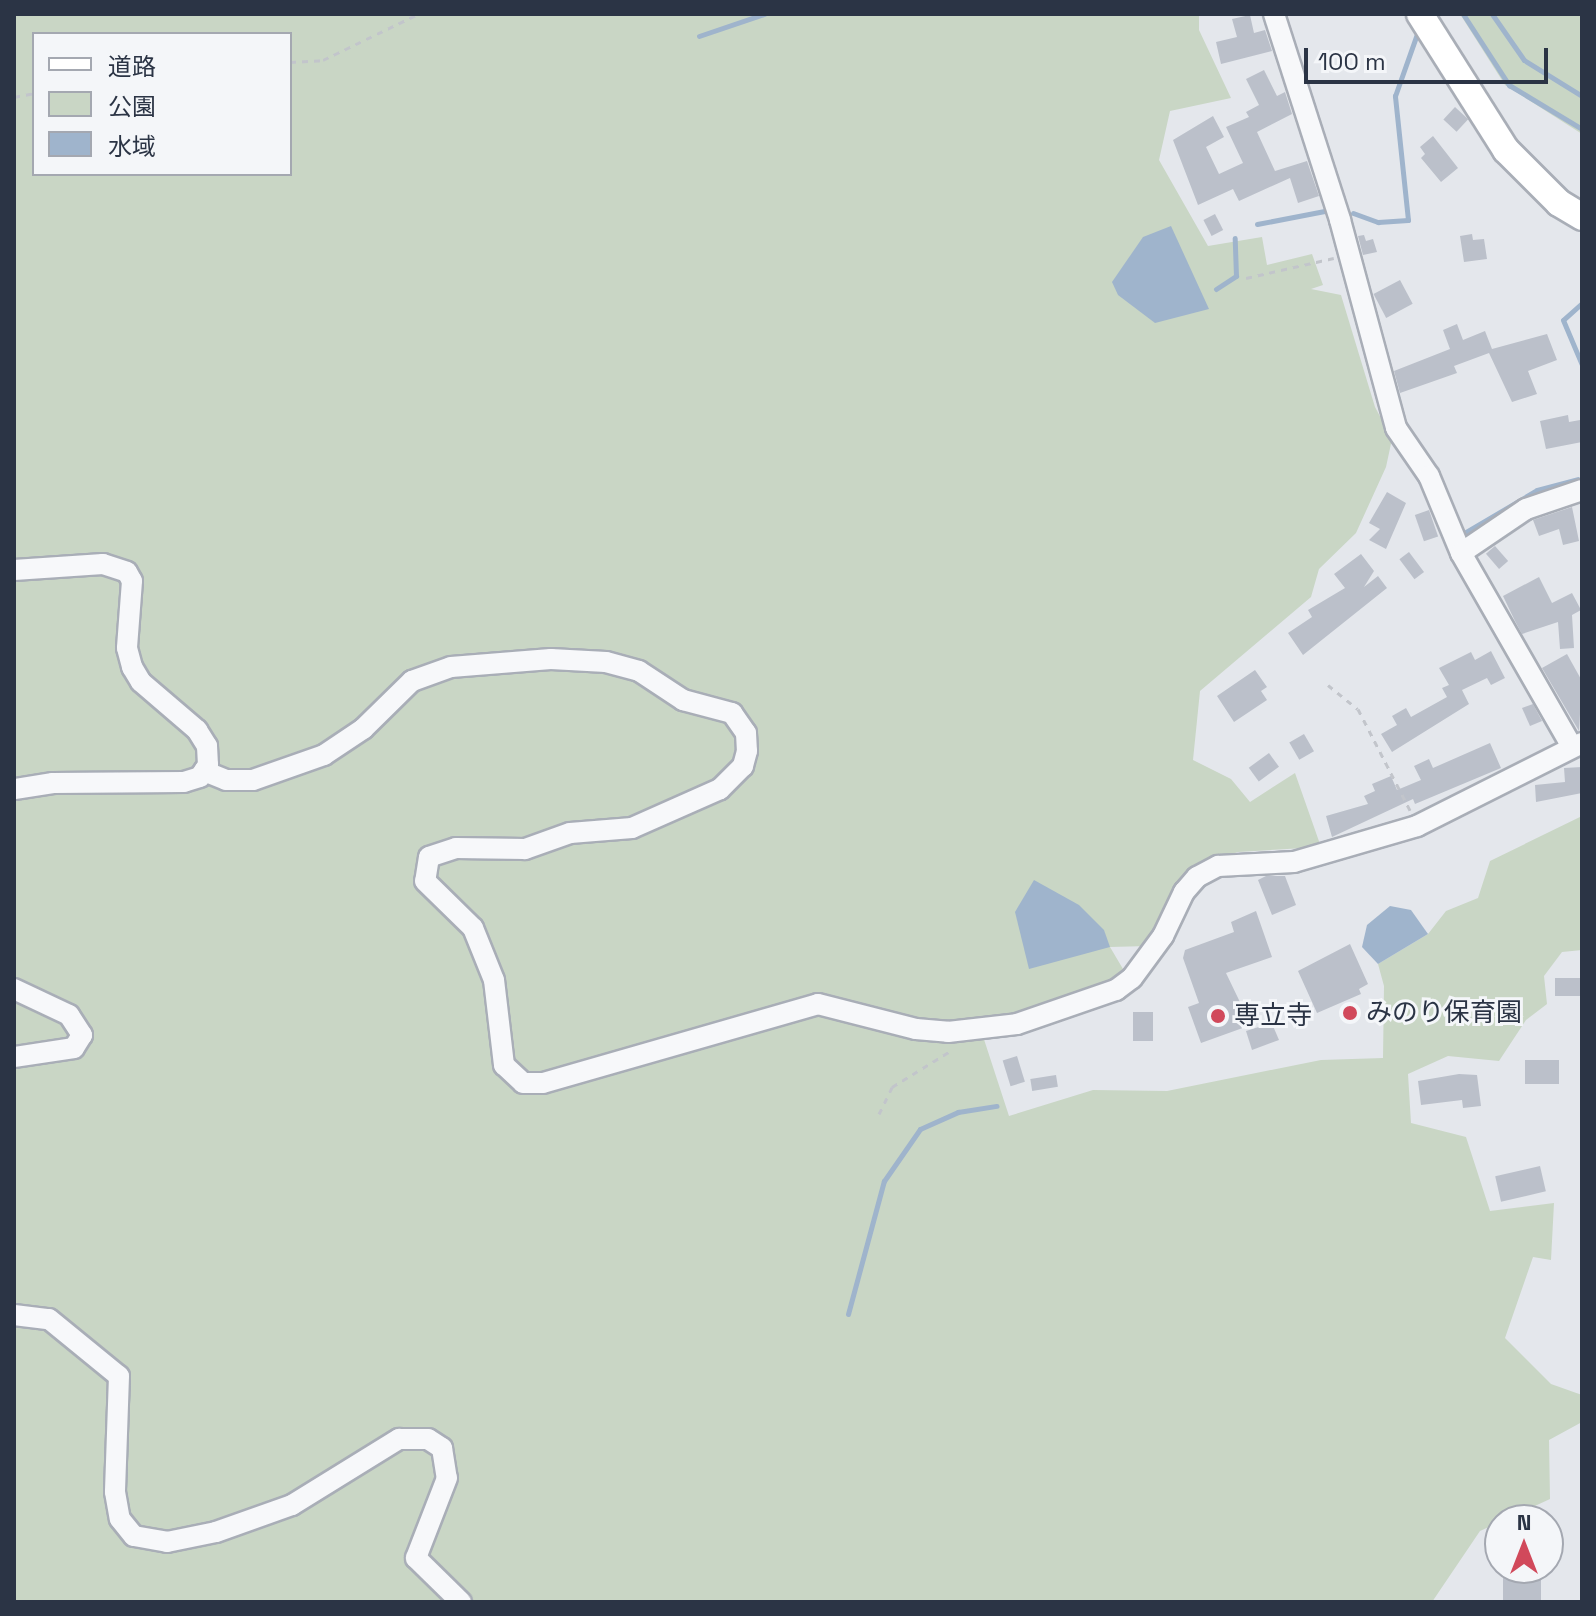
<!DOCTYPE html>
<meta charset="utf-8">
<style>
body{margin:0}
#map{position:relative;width:1596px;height:1616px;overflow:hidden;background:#e4e7ec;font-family:"Space Grotesk","Noto Sans JP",sans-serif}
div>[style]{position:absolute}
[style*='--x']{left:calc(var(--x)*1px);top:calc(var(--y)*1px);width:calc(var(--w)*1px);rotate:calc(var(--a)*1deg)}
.green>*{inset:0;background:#c9d6c5}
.water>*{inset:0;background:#9fb4cc}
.stream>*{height:5px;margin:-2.5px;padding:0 2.5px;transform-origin:2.5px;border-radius:2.5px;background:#9fb4cc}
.building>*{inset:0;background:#bbc0ca;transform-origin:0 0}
.path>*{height:3px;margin-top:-1.5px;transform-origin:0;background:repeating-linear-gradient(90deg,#c2c5cb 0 6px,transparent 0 12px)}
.roads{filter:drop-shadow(2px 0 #a9aeb7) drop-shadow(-2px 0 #a9aeb7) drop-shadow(0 2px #a9aeb7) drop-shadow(0 -2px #a9aeb7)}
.minor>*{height:20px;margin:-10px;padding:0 10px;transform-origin:10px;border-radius:10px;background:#f7f8fa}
.major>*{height:26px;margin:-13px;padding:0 13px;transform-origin:13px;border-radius:13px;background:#fff}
.dots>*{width:22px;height:22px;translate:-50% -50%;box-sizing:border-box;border:4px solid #f4f6f9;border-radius:50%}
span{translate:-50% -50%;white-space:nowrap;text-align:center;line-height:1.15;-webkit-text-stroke:6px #f4f6f9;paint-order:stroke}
.poi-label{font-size:26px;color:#2b3445}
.left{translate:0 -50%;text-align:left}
.frame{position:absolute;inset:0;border:16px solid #2b3445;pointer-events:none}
.legend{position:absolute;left:32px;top:32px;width:260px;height:144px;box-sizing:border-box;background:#f4f6f9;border:2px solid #a4a8b1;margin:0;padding:10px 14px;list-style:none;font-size:24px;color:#2b3445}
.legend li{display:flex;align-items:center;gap:16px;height:40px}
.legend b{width:40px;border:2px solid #a4a8b1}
.north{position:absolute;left:1484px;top:1504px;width:80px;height:80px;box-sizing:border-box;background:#f4f6f9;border:2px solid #a4a8b1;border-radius:50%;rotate:0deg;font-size:22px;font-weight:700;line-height:32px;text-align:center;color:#2b3445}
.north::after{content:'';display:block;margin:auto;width:28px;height:36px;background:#d1495b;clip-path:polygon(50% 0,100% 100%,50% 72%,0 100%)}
.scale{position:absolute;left:1304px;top:48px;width:244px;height:36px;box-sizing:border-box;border:4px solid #2b3445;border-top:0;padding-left:10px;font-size:24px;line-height:28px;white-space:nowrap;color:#2b3445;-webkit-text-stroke:6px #f4f6f9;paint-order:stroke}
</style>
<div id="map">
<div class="green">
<i style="clip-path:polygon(evenodd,14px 14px,1199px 14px,1199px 30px,1231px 98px,1170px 111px,1159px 160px,1208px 246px,1262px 237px,1267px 265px,1312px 254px,1323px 285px,1311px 289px,1341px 295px,1375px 407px,1392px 439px,1386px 467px,1356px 533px,1319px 569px,1311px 597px,1200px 691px,1193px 760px,1231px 779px,1250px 802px,1295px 773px,1321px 847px,1238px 852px,1194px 866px,1148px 946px,1110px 947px,1123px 969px,1107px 993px,978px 1021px,1009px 1116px,1093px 1090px,1167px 1091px,1321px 1060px,1383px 1058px,1384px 986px,1378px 964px,1428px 934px,1446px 911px,1478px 898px,1490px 861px,1582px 816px,1582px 950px,1562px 952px,1544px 976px,1547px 1004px,1526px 1020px,1499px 1061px,1448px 1056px,1408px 1074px,1411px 1123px,1466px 1137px,1490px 1211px,1554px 1203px,1551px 1260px,1533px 1257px,1505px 1338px,1551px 1384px,1582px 1395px,1582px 1422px,1549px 1440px,1550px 1499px,1480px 1531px,1432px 1602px,14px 1602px,14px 14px,34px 34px,290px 34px,290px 174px,34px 174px,34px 34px)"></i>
<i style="clip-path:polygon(1460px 14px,1582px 14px,1582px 134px,1505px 85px)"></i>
</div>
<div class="water">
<i style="clip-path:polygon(1171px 226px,1209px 309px,1155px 323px,1118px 295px,1112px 282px,1143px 237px)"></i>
<i style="clip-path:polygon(1034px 880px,1079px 905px,1104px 930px,1110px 947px,1029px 969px,1015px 912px)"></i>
<i style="clip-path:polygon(1390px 906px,1411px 910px,1428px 934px,1378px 964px,1362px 947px,1367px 925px)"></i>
</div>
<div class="stream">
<i style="--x:1463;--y:14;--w:85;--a:57.1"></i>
<i style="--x:1509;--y:85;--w:85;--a:31.1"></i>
<i style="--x:1492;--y:14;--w:56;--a:55.2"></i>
<i style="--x:1524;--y:60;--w:68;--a:31.8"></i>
<i style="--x:699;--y:36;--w:69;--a:-18.7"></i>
<i style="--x:1353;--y:213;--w:27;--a:20"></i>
<i style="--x:1378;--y:222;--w:30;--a:-4"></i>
<i style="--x:1408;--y:220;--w:125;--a:-96"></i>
<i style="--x:1395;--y:96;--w:69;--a:-70.5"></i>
<i style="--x:1257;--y:224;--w:74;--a:-10.9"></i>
<i style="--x:1216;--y:289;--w:24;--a:-33"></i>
<i style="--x:1236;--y:276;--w:38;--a:-92"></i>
<i style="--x:1582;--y:303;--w:25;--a:138"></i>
<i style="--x:1563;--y:320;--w:49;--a:67.1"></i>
<i style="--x:1466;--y:532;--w:82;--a:-30.6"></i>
<i style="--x:1537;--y:490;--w:42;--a:-15"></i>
<i style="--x:848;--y:1314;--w:138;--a:-74.9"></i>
<i style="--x:884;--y:1181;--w:63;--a:-55.3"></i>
<i style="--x:920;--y:1129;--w:42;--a:-24.1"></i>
<i style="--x:958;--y:1112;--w:39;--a:-9"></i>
</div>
<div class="building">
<i style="clip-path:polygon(1250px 15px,1254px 33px,1265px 30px,1272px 51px,1221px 64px,1216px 42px,1237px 37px,1232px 19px)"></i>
<i style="clip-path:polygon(1264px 70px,1277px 96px,1285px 92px,1292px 114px,1257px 132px,1275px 171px,1307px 161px,1319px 196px,1298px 203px,1290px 178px,1239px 201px,1233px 189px,1198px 205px,1173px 140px,1213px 116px,1224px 137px,1206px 147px,1219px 174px,1243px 163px,1226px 127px,1249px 117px,1246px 112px,1259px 105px,1246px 79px)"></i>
<i style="left:1455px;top:107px;width:18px;height:17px;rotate:43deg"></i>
<i style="clip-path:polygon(1433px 136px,1458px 168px,1441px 182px,1421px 158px,1425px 154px,1420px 147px)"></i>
<i style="left:1215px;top:214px;width:18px;height:13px;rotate:63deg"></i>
<i style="clip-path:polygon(1472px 234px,1473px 240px,1484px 239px,1487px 259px,1464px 262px,1460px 236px)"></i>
<i style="clip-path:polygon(1364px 235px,1366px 241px,1373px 239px,1377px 252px,1363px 255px,1358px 236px)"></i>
<i style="left:1400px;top:280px;width:27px;height:30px;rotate:62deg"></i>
<i style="clip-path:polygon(1457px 324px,1463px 340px,1485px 331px,1492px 349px,1547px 334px,1557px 360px,1528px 371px,1537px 394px,1512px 402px,1489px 353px,1454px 366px,1457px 373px,1400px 393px,1394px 371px,1450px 349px,1443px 330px)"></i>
<i style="clip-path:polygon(1568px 415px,1569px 422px,1580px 420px,1582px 442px,1546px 449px,1540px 421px)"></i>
<i style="clip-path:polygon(1387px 492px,1406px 503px,1386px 549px,1369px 540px,1380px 529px,1369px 523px)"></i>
<i style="clip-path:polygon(1572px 507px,1579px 541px,1563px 545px,1559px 529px,1539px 536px,1533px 520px)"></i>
<i style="left:1429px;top:510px;width:28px;height:15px;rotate:71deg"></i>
<i style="left:1495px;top:546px;width:20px;height:12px;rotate:49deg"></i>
<i style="left:1409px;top:552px;width:25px;height:12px;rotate:53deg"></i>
<i style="clip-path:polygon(1361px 554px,1374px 571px,1364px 587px,1378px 576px,1387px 588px,1303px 655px,1288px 633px,1312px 617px,1308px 610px,1345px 588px,1334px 574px)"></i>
<i style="clip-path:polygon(1539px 577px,1552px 603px,1572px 593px,1581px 610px,1572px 615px,1574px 648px,1560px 649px,1558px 622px,1522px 634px,1515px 621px,1503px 596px)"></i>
<i style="clip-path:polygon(1491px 651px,1505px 678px,1491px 685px,1487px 678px,1462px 690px,1469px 704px,1392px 752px,1381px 734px,1397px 725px,1392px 716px,1406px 708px,1411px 717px,1447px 697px,1442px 688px,1449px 685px,1439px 668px,1471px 652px,1475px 660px)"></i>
<i style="clip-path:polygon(1567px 654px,1582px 681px,1579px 731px,1542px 668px)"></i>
<i style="clip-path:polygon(1255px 670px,1267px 687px,1261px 691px,1267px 700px,1234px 722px,1217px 696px)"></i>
<i style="clip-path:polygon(1533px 704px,1542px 721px,1530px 726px,1522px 708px)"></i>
<i style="left:1304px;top:734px;width:20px;height:17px;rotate:60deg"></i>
<i style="clip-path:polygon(1490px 743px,1501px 768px,1415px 804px,1413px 799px,1332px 837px,1326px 816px,1368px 804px,1364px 796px,1375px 791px,1372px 784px,1391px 776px,1397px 790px,1421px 780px,1414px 766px,1429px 759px,1433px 768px)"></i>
<i style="left:1269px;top:753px;width:17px;height:25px;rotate:54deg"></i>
<i style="clip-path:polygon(1582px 767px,1582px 793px,1536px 802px,1535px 785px,1565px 782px,1564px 768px)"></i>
<i style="clip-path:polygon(1266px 876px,1285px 876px,1296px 905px,1272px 915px,1258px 880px)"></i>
<i style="clip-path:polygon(1256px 911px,1272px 957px,1226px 973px,1251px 1025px,1201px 1043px,1188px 1007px,1199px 1003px,1183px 958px,1185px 950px,1234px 932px,1231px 922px)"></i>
<i style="clip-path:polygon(1350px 944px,1368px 984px,1359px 989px,1361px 994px,1317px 1013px,1298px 971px)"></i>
<i style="left:1555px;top:978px;width:27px;height:18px"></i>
<i style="left:1133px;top:1012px;width:20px;height:29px"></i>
<i style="clip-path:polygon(1265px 1025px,1273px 1026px,1279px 1040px,1252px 1050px,1246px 1031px)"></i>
<i style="left:1017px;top:1056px;width:27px;height:15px;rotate:73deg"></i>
<i style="left:1525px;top:1060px;width:34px;height:24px"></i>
<i style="clip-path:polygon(1459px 1074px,1477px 1075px,1481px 1106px,1463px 1108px,1462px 1100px,1421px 1105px,1418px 1081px)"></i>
<i style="left:1056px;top:1075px;width:12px;height:26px;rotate:81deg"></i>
<i style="left:1540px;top:1166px;width:26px;height:46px;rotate:77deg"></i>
<i style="left:1503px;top:1568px;width:38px;height:34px"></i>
</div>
<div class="path">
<i style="--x:290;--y:62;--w:33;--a:-3"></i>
<i style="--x:323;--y:60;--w:106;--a:-25.8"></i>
<i style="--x:14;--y:97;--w:20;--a:-11"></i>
<i style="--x:1246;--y:278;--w:90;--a:-12.8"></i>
<i style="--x:1328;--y:685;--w:38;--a:39"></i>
<i style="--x:1358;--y:709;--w:114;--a:62.8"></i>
<i style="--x:879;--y:1114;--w:30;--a:-64"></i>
<i style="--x:892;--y:1087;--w:70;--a:-31.7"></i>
</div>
<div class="roads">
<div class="minor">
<i style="--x:1274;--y:14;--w:216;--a:72.2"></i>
<i style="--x:1340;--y:220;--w:215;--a:74.9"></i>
<i style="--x:1396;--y:428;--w:58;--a:55.5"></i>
<i style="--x:1429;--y:476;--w:83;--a:67.4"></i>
<i style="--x:1461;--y:553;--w:221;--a:60.2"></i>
<i style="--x:1461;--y:553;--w:78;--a:-34.1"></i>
<i style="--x:1526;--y:509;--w:59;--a:-18.7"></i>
<i style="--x:14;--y:570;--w:89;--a:-3.9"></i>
<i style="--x:103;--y:564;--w:25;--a:18"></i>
<i style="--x:127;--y:572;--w:10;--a:61"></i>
<i style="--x:132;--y:581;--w:67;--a:94.3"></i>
<i style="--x:127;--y:648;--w:20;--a:75"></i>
<i style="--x:132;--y:667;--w:17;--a:59"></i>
<i style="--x:141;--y:682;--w:74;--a:40.6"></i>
<i style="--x:197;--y:730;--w:19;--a:58"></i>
<i style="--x:207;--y:746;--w:19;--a:87"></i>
<i style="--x:208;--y:765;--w:14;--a:124"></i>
<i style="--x:200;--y:777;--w:17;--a:163"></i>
<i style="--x:184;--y:782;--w:131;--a:179.6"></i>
<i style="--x:53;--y:783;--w:39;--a:171"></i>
<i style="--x:204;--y:771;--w:24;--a:22"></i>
<i style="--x:226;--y:780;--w:27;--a:0"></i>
<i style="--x:253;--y:780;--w:75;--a:-19.4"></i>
<i style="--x:324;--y:755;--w:47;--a:-33.7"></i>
<i style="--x:363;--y:729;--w:69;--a:-44.4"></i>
<i style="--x:412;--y:681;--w:41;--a:-19.7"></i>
<i style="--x:451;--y:667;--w:100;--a:-4.6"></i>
<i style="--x:551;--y:659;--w:55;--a:3.1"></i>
<i style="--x:606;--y:662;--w:34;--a:15"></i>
<i style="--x:639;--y:671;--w:53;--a:33.4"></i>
<i style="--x:683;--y:700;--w:51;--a:14.9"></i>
<i style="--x:732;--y:713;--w:24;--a:55"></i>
<i style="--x:746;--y:733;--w:18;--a:87"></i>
<i style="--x:747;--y:751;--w:16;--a:105"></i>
<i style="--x:743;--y:766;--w:33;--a:135"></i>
<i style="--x:720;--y:789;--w:96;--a:156.1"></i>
<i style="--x:632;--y:828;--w:62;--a:175.4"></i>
<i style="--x:570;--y:833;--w:48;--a:160.4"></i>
<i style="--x:525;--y:849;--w:69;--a:-179.2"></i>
<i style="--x:456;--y:848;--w:28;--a:162"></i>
<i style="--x:429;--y:857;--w:24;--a:99"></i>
<i style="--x:425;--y:881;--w:67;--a:44.4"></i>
<i style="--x:473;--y:928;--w:56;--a:68"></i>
<i style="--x:494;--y:980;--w:86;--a:83.3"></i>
<i style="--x:504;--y:1065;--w:26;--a:43"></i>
<i style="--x:523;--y:1083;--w:20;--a:0"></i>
<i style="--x:543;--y:1083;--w:286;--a:-16"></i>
<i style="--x:818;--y:1004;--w:101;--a:14.3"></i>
<i style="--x:916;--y:1029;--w:32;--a:5"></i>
<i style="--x:948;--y:1032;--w:69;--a:-6.6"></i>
<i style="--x:1017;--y:1024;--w:105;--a:-19"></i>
<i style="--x:1116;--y:990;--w:20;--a:-37"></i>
<i style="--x:1132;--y:978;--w:52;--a:-53.6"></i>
<i style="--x:1163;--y:936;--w:49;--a:-64.5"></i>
<i style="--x:1184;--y:892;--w:20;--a:-49"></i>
<i style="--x:1197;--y:877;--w:24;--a:-28"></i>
<i style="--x:1218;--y:866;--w:76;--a:-3"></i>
<i style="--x:1294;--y:862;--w:128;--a:-16.3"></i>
<i style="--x:1417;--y:826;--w:185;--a:-26.7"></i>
<i style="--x:14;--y:989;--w:61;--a:25.3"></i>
<i style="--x:69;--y:1015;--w:24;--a:57"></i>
<i style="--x:82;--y:1035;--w:15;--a:122"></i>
<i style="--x:74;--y:1048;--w:61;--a:171.5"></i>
<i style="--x:14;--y:1315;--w:35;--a:7"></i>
<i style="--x:49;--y:1319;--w:90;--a:39.2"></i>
<i style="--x:119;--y:1376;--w:116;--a:92"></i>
<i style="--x:115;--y:1492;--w:27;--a:80"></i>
<i style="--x:120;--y:1519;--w:22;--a:51"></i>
<i style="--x:134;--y:1536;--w:34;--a:10"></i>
<i style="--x:167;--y:1542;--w:50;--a:-11.5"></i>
<i style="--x:216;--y:1532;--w:81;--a:-19.6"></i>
<i style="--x:292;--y:1505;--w:126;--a:-31.7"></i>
<i style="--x:399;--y:1439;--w:29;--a:0"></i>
<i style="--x:428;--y:1439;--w:17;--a:33"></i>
<i style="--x:442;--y:1448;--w:30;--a:81"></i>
<i style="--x:447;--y:1478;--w:86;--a:111.2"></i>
<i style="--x:416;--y:1558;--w:63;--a:44.4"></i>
</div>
<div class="major">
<i style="--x:1420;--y:14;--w:161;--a:57.7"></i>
<i style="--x:1506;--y:150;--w:75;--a:45"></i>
<i style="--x:1559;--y:203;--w:27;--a:31"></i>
</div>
</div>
<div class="dots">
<i style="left:1350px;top:1013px;background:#d1495b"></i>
<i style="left:1218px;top:1016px;background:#d1495b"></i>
</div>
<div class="poi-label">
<span class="left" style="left:1366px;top:1013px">みのり保育園</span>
<span class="left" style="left:1234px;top:1016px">専立寺</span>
</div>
<div class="frame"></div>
<ul class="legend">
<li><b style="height:10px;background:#fff"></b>道路</li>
<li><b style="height:22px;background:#c9d6c5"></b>公園</li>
<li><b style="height:22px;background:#9fb4cc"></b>水域</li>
</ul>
<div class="north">N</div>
<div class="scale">100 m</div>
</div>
